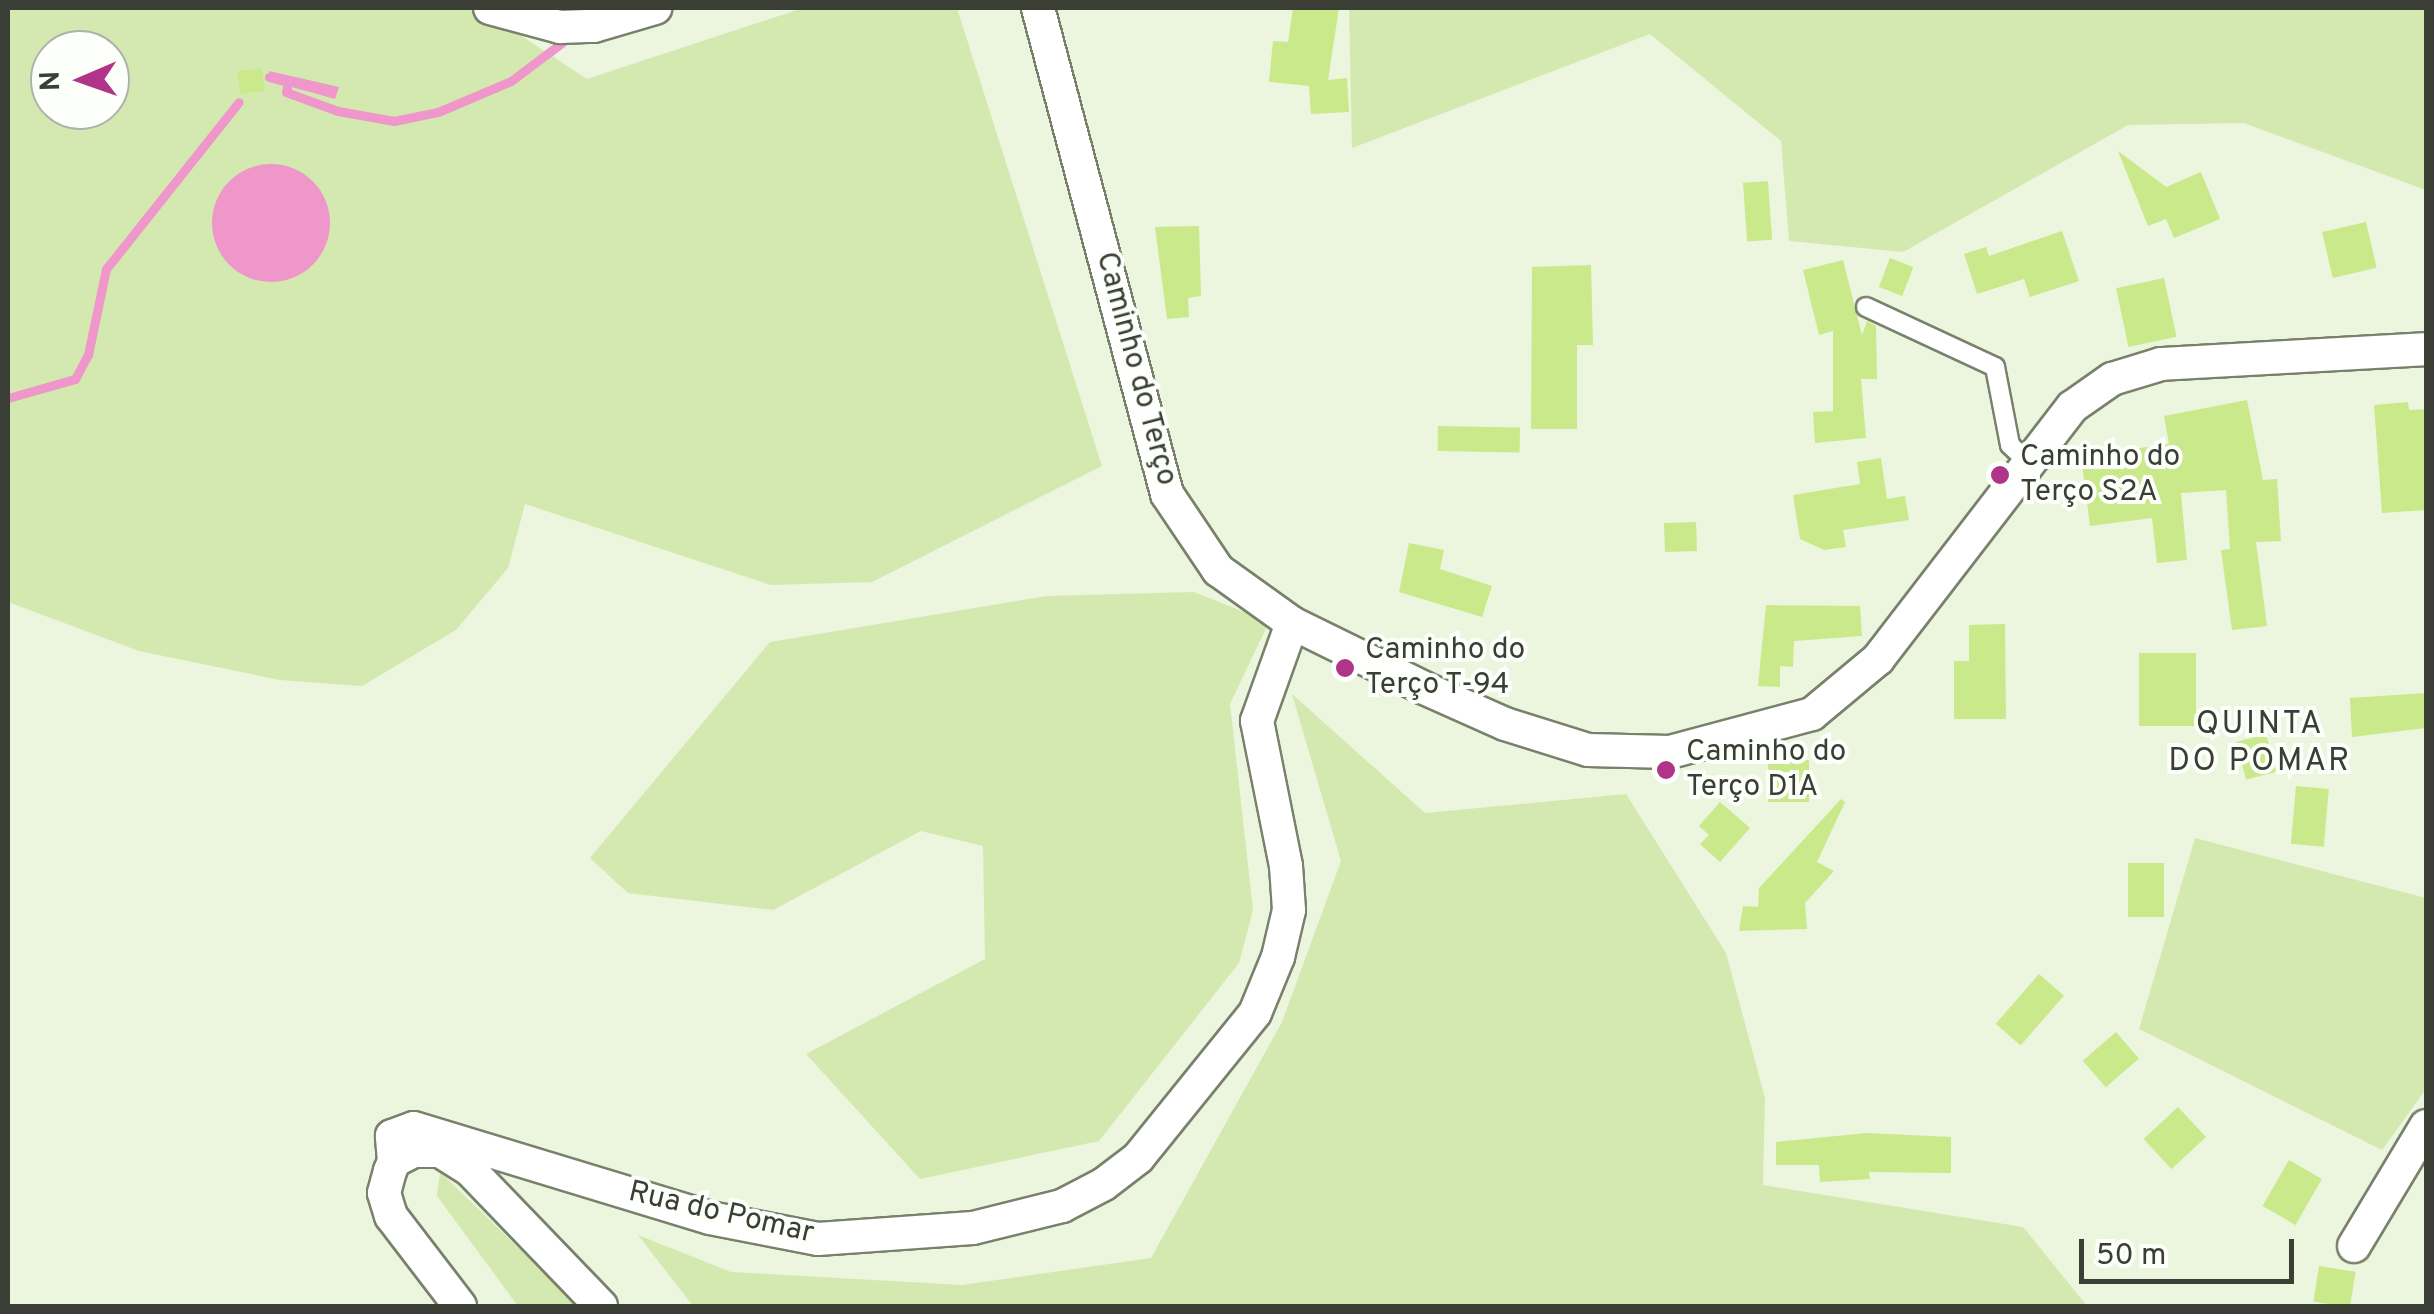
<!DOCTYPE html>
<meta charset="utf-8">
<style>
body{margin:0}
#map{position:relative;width:2434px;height:1314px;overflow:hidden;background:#ecf5de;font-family:Overpass,sans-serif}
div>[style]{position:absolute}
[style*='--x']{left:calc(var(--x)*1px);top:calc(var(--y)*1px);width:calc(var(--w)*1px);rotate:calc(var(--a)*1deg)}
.green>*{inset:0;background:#d4e9b0}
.water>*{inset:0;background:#ef96cb}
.round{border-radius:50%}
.stream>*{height:9px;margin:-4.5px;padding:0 4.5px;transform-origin:4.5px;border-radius:4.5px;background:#ef96cb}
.building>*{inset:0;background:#c9e98b;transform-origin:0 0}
.roads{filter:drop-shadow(2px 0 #79816c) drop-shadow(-2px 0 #79816c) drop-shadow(0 2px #79816c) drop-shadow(0 -2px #79816c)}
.service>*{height:18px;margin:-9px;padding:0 9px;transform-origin:9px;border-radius:9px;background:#fff}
.minor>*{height:32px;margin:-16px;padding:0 16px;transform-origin:16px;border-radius:16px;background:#fff}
.dots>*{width:28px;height:28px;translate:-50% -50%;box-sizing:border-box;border:5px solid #fdfffa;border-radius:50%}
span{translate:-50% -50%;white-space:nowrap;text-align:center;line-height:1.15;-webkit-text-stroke:8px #fdfffa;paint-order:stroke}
.street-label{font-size:30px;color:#3b3e35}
.poi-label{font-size:30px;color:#3b3e35}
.left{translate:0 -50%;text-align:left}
.neighbourhood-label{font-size:32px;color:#3b3e35;letter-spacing:2.5px}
.frame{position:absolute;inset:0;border:10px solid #3b3e35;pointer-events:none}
.north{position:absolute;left:30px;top:30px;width:100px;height:100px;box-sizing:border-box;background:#fdfffa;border:2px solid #afb2ab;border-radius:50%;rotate:268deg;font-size:28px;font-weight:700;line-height:40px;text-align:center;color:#3b3e35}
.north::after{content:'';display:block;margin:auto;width:35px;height:45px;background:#b03588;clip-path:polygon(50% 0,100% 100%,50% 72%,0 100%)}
.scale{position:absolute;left:2079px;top:1239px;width:215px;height:45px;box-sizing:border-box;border:5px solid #3b3e35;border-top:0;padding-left:12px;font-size:30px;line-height:35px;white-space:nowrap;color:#3b3e35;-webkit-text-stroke:8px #fdfffa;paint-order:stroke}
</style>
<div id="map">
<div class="green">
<i style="clip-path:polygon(evenodd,8px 8px,479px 8px,587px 79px,803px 8px,957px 8px,1102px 466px,872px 582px,771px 585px,525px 504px,508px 568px,456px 630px,362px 686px,280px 680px,139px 651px,8px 602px,8px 8px,50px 50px,110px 50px,110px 110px,50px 110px,50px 50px)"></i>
<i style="clip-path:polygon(1349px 8px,2426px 8px,2426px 190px,2244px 123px,2128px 125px,1903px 252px,1789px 241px,1781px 141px,1650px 34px,1352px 148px)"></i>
<i style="clip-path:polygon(1194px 592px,1269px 622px,1230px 704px,1253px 910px,1239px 963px,1099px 1141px,920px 1179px,806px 1054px,985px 959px,983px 846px,921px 831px,773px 910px,628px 893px,590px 858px,770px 642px,1046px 596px)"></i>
<i style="clip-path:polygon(1292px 694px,1425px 813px,1626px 794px,1726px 953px,1765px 1098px,1763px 1185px,2023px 1227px,2087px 1306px,693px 1306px,638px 1235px,731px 1272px,962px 1285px,1151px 1258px,1282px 1022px,1341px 861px)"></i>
<i style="clip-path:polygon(2195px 838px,2426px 898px,2426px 1089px,2382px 1150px,2139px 1029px)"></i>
<i style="clip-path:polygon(440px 1172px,579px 1306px,518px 1306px,437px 1196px)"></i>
</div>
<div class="water">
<i style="clip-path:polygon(269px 71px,339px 87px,335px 99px,270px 81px)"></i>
<i class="round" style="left:212px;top:164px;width:118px;height:118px"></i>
</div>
<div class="stream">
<i style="--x:269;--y:77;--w:20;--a:15"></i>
<i style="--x:288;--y:82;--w:10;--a:101"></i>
<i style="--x:286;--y:92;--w:55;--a:20.1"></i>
<i style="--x:338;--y:111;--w:57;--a:10.1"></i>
<i style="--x:394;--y:121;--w:45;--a:-11.6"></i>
<i style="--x:438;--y:112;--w:79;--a:-23"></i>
<i style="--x:511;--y:81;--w:65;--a:-36.9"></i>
<i style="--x:8;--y:398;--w:70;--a:-15.8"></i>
<i style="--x:75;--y:379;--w:27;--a:-62"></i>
<i style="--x:88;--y:355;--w:88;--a:-78.2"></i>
<i style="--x:106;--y:269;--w:213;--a:-51.5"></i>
</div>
<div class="building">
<i style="clip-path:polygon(1293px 8px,1339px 8px,1328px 80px,1347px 78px,1349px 112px,1311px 114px,1309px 86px,1269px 82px,1273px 41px,1288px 42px)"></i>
<i style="left:262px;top:68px;width:23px;height:25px;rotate:83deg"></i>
<i style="clip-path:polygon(2118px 151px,2166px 187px,2201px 172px,2220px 219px,2174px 238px,2166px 219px,2148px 226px)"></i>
<i style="left:1768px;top:181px;width:59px;height:25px;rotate:86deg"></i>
<i style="left:2366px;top:222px;width:47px;height:45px;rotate:77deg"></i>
<i style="clip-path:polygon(1199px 226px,1201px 296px,1188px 298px,1189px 317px,1167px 319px,1155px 227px)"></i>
<i style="clip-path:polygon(2062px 231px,2079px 281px,2030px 297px,2024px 279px,1977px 294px,1964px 254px,1986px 247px,1989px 256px)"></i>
<i style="left:1890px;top:258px;width:25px;height:31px;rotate:21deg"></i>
<i style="clip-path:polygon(1843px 260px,1862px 335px,1867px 321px,1876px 326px,1877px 379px,1861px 379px,1866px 438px,1815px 443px,1813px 412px,1833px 411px,1833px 331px,1819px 335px,1803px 270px)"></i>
<i style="clip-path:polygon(1591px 265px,1593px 345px,1577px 345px,1577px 429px,1531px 429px,1532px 267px)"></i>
<i style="left:2164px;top:278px;width:60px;height:49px;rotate:78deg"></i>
<i style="clip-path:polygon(2247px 400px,2263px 480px,2277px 479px,2281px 541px,2256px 542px,2267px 626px,2232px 630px,2221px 550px,2230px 549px,2226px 490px,2181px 493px,2187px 560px,2157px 563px,2152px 518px,2090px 526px,2081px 456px,2169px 444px,2164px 416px)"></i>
<i style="clip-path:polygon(2408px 402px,2409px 410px,2426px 409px,2425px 510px,2382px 513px,2374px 405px)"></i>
<i style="left:1438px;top:426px;width:82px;height:25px;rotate:1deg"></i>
<i style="clip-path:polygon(1881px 458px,1887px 499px,1905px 496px,1909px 520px,1843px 530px,1846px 547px,1824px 550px,1800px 539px,1793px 495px,1860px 484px,1857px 462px)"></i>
<i style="left:1696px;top:522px;width:29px;height:32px;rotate:88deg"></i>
<i style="clip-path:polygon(1409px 543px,1444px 550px,1440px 569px,1492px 586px,1482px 617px,1399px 592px)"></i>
<i style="clip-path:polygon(1766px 605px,1860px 606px,1862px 636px,1794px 641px,1793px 667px,1780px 666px,1780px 687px,1758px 686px)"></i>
<i style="clip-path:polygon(2005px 624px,2006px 719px,1954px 719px,1954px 661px,1969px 661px,1969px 625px)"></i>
<i style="left:2139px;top:653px;width:57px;height:73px"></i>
<i style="clip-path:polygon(2426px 693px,2426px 728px,2352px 737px,2350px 698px)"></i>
<i style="left:2266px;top:734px;width:39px;height:31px;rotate:75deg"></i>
<i style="left:1768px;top:760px;width:41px;height:42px"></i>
<i style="left:2296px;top:786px;width:33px;height:58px;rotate:5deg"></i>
<i style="clip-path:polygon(1841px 799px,1845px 802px,1817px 862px,1834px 871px,1805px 903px,1807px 929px,1739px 931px,1743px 906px,1758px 907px,1759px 888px)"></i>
<i style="clip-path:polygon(1720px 802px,1750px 828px,1720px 862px,1700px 844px,1709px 835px,1699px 826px)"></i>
<i style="left:2128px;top:863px;width:36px;height:54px"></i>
<i style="left:2039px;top:974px;width:33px;height:66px;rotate:41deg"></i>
<i style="left:2116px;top:1032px;width:35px;height:44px;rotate:49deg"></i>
<i style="left:2178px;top:1107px;width:41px;height:47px;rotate:47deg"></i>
<i style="clip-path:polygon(1867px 1133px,1951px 1137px,1951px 1173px,1869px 1172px,1870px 1179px,1820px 1182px,1819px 1165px,1776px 1165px,1776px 1142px)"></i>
<i style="left:2289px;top:1160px;width:38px;height:53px;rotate:30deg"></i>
<i style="left:2319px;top:1266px;width:37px;height:36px;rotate:9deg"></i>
</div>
<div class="roads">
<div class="service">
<i style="--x:1866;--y:307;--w:142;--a:24.9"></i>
<i style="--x:1995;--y:367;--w:79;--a:79.1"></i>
<i style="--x:2010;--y:445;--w:25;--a:43"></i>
</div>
<div class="minor">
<i style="--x:490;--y:8;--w:73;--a:15.2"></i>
<i style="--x:560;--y:27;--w:34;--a:-2"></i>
<i style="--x:594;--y:26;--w:64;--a:-16.4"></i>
<i style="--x:1038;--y:8;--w:503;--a:75.13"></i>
<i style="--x:1167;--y:494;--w:92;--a:56.1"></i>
<i style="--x:1218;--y:570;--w:91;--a:35.6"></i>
<i style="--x:1292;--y:623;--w:147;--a:26.2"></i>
<i style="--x:1424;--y:688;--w:89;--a:24"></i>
<i style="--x:1505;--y:724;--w:87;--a:17.4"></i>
<i style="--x:1588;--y:750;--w:82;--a:1.4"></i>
<i style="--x:1670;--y:752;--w:147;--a:-15"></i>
<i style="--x:1812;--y:714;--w:86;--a:-39.8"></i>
<i style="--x:1878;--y:659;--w:318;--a:-52.4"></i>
<i style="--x:2072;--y:407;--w:49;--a:-35"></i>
<i style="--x:2112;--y:379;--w:51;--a:-17"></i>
<i style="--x:2161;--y:364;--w:265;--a:-3.2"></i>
<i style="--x:394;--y:1161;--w:25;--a:-95"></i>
<i style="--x:392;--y:1136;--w:23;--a:-20"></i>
<i style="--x:414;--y:1128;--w:309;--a:16.9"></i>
<i style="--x:710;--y:1218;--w:110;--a:11"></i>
<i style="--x:818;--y:1239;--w:155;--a:-4.1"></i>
<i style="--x:973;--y:1228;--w:92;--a:-13.9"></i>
<i style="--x:1062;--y:1206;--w:47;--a:-27.6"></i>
<i style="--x:1104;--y:1184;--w:43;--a:-37.4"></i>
<i style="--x:1138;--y:1158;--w:186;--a:-51.1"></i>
<i style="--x:1255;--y:1013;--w:61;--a:-67.7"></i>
<i style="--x:1278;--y:957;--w:48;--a:-76.8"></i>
<i style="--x:1289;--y:910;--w:44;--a:-93.9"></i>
<i style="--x:1286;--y:866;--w:148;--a:-101.3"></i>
<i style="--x:1257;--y:721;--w:104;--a:-70.3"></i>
<i style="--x:2354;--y:1246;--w:140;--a:-59"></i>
<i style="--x:460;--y:1306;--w:113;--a:-127.5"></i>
<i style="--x:391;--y:1216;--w:24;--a:-107"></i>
<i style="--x:384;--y:1193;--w:23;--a:-75"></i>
<i style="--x:390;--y:1171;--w:11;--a:-68"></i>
<i style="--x:394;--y:1161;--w:22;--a:-27"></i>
<i style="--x:414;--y:1151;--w:26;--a:0"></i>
<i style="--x:440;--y:1151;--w:36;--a:32"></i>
<i style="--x:470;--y:1170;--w:189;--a:46.1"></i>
</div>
</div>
<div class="dots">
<i style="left:2000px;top:475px;background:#b03588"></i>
<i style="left:1345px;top:668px;background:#b03588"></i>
<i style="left:1666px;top:770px;background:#b03588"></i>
</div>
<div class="street-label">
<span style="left:1135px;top:369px;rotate:75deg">Caminho do Terço</span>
<span style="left:721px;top:1214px;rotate:13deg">Rua do Pomar</span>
</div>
<div class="poi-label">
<span class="left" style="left:2020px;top:475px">Caminho do<br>Terço S2A</span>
<span class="left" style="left:1365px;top:668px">Caminho do<br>Terço T-94</span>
<span class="left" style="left:1686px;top:770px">Caminho do<br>Terço D1A</span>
</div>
<div class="neighbourhood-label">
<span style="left:2260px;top:744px">QUINTA<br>DO POMAR</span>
</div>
<div class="frame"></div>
<div class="north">N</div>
<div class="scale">50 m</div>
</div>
